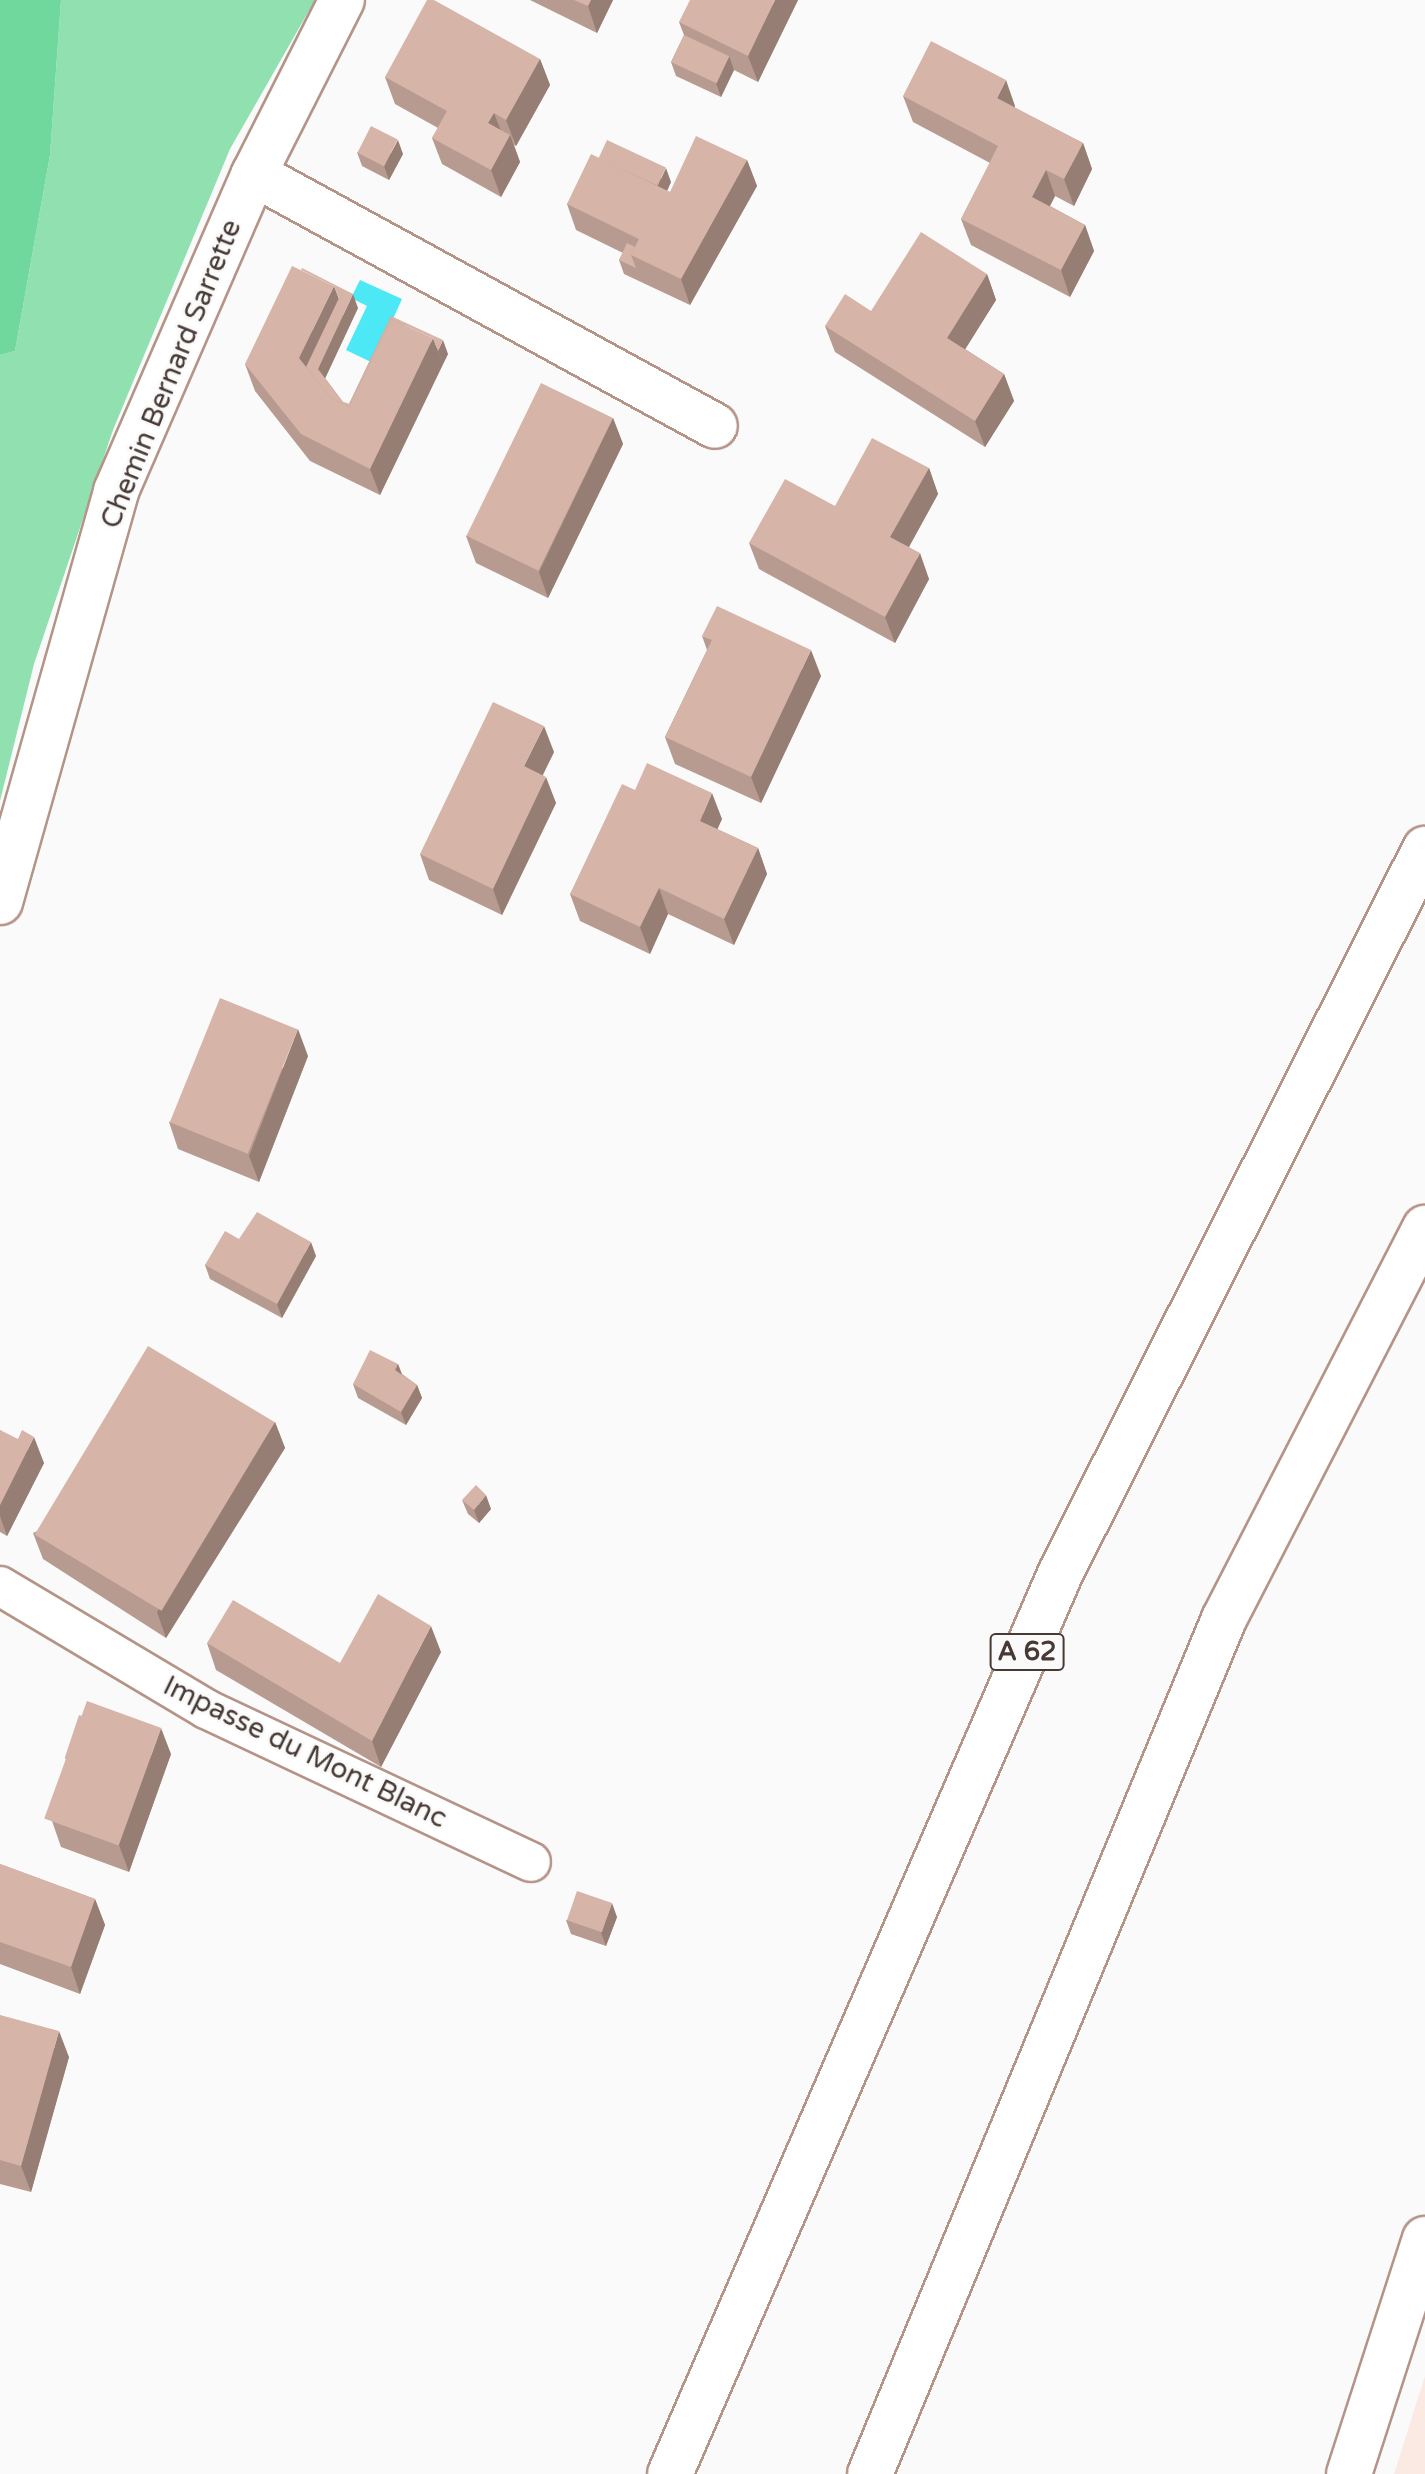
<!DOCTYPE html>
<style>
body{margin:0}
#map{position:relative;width:1425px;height:2474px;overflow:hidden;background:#fafafa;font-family:"Varela Round",sans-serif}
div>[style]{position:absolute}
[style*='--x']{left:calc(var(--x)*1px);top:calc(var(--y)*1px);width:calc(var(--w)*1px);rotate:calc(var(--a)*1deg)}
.built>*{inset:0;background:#fbe9e3}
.green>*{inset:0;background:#90e0b0}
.forest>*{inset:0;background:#70d79d}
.water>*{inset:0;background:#4ce8f6}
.roads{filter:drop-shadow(2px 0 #b59488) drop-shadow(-2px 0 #b59488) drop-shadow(0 2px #b59488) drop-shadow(0 -2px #b59488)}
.lane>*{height:38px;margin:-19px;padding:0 19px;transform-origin:19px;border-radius:19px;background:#fff}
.street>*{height:44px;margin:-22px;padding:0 22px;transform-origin:22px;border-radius:22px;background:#fff}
.highway>*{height:44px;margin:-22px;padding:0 22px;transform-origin:22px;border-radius:22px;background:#fff}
.wall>*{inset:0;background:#b89b90}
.shaded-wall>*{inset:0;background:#967e75}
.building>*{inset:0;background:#d6b4a7;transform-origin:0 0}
span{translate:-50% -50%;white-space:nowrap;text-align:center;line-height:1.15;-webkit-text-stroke:6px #fafafa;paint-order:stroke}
.shield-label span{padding:2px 6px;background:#fafafa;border:2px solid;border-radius:6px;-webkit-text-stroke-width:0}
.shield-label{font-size:26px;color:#473934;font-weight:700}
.street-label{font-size:28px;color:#473934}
</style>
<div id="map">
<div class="built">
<i style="clip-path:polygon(1425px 2376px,1425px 2474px,1394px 2474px)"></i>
</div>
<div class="green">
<i style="clip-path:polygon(61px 0,315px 0,230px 149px,113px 430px,34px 664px,0 801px,0 355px,15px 351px,50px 155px)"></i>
</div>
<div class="forest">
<i style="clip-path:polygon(0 0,61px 0,50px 155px,15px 351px,0 355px)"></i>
</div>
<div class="water">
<i style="clip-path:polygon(360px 280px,402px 299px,373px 363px,346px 350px,367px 306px,351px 298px)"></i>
</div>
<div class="roads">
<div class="lane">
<i style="--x:0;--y:1586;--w:240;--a:30.8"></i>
<i style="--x:206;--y:1709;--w:359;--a:25.2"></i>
</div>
<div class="street">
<i style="--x:254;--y:174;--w:525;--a:28.66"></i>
<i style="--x:0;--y:902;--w:427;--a:-74.2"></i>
<i style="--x:116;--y:491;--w:346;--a:-66.5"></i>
<i style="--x:254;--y:174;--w:195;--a:-63.2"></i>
<i style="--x:1349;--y:2474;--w:247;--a:-72.1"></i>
</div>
<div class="highway">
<i style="--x:670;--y:2474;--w:981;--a:-66.57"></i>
<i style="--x:1060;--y:1574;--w:812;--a:-63.28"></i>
<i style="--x:870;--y:2474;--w:925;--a:-67.51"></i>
<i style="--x:1224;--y:1619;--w:440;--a:-62.8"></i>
</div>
</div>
<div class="wall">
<i style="clip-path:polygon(530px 0,613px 0,597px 33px)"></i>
<i style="clip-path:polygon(798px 0,758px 82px,734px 70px,721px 97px,676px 76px,671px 62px,684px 35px,679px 22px)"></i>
<i style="clip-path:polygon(540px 59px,550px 85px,516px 146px,514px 145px,520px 162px,501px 197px,442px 164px,432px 138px,438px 128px,395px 104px,385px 77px)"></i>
<i style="clip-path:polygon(903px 96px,1015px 106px,1015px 108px,1083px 143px,1092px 169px,1074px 206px,1055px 196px,1050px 206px,1085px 225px,1094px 251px,1070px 297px,971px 245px,961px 219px,990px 163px,913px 122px)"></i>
<i style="clip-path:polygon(357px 152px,403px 154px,389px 180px,362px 166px)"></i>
<i style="clip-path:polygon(599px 158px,671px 182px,667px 191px,670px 192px,747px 160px,757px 186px,690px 305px,624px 274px,619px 260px,623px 253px,576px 230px,567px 204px)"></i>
<i style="clip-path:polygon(987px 274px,996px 300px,965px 349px,1004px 374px,1014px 401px,985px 447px,835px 352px,825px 326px)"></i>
<i style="clip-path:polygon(358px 308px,325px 378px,343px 402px,349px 404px,391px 316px,448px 354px,380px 495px,310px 461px,255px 391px,245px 364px)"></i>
<i style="clip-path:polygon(613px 418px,623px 444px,548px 598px,476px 563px,466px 536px)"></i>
<i style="clip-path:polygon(929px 468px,938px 494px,909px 547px,929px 579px,895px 643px,759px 569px,749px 543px,835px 506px)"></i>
<i style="clip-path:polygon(702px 636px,821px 676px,761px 803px,675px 764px,665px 737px,707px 650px)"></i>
<i style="clip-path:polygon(554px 752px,543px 775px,556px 803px,502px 915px,429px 880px,420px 854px)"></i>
<i style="clip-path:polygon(635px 790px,722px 819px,717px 829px,758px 848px,767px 874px,734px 945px,668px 914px,650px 954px,580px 921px,570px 894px)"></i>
<i style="clip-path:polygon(308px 1056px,259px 1182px,178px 1149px,169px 1122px)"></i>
<i style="clip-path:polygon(239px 1239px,316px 1256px,282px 1318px,210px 1279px,205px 1265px)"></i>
<i style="clip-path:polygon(398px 1364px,402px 1374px,417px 1385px,422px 1398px,406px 1425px,358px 1398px,353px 1384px)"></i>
<i style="clip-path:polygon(275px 1422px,285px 1448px,166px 1638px,43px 1559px,33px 1533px)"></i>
<i style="clip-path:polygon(0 1430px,44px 1463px,7px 1536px,0 1532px)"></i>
<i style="clip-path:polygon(462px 1500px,491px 1509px,479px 1523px,468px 1514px)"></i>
<i style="clip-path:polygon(207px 1643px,340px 1663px,441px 1652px,381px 1767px,216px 1670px)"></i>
<i style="clip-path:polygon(171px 1754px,129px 1872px,61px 1847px,52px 1821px,68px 1766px,65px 1757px)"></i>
<i style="clip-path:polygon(0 1864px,95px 1899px,105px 1925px,80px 1994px,0 1964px)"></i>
<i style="clip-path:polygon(617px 1917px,606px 1946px,571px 1934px,566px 1920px)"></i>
<i style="clip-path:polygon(0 2015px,69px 2057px,31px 2192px,0 2184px)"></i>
</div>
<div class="shaded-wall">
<i style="clip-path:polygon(591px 0,613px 0,597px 33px,588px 6px)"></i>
<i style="clip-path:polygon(775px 0,798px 0,758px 82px,748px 56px)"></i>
<i style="clip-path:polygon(729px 56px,734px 70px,721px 97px,716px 83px)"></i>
<i style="clip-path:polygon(540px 59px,550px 85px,516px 146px,506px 120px)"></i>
<i style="clip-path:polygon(1006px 80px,1015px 106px,1006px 124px,997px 98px)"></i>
<i style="clip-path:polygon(494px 113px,504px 139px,488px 123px)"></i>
<i style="clip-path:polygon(510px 135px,520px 162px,501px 197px,491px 170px)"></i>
<i style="clip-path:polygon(398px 140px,403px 154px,389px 180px,384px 166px)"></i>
<i style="clip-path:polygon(1083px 143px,1092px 169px,1074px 206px,1064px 179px)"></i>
<i style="clip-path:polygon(747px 160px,757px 186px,690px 305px,681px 279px)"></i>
<i style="clip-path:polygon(666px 168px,671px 182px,659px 208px,654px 194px)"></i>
<i style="clip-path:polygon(1046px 170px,1055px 196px,1041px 223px,1032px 197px)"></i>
<i style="clip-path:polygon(1085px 225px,1094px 251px,1070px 297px,1061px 270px)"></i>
<i style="clip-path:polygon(987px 274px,996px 300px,956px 364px,947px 338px)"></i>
<i style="clip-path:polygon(334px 286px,344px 312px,311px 380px,299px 358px)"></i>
<i style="clip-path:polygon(353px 294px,358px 308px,323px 383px,318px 369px)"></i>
<i style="clip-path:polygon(433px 338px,443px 364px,380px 495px,370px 469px)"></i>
<i style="clip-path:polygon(443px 340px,448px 354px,443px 364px,438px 351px)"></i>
<i style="clip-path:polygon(1004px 374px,1014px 401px,985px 447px,975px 421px)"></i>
<i style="clip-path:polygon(613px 418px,623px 444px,548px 598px,539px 572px)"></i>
<i style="clip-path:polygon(929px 468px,938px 494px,900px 563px,890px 537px)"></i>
<i style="clip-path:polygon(920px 553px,929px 579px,895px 643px,885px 617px)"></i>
<i style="clip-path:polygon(811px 650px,821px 676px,761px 803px,751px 777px)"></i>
<i style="clip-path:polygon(544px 726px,554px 752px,534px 792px,524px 766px)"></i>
<i style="clip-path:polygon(546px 777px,556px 803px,502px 915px,493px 889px)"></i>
<i style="clip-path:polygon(712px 793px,722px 819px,709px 848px,700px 821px)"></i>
<i style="clip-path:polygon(758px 848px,767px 874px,734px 945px,724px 919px)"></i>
<i style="clip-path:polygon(659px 888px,668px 914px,650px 954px,640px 927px)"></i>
<i style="clip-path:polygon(298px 1029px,308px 1056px,259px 1182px,249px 1156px)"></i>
<i style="clip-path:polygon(311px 1242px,316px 1256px,282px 1318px,277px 1304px)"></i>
<i style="clip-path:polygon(398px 1364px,403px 1378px,395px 1370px)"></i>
<i style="clip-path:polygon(417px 1385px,422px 1398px,406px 1425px,401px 1412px)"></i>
<i style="clip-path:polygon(275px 1422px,285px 1448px,166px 1638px,157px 1612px)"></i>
<i style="clip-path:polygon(34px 1437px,44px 1463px,7px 1536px,0 1516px,0 1505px)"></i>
<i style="clip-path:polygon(486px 1495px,491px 1509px,479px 1523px,474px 1510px)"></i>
<i style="clip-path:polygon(431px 1626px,441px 1652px,381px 1767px,372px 1741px)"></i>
<i style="clip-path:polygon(161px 1728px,171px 1754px,129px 1872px,119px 1845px)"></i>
<i style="clip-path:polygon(95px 1899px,105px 1925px,80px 1994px,71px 1967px)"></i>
<i style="clip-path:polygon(612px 1903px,617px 1917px,606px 1946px,601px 1933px)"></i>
<i style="clip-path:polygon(59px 2031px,69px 2057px,31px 2192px,21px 2166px)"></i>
</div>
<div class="building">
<i style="clip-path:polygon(427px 0,434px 0,540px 59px,506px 120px,494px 113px,488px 123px,510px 135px,491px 170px,432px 138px,447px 111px,385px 77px)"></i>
<i style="clip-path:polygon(574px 0,591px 0,588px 6px)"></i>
<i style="clip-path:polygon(690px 0,775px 0,748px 56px,679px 22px)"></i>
<i style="left:684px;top:35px;width:50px;height:30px;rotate:25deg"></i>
<i style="clip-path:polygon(931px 41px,1006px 80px,997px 98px,1083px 143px,1064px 179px,1046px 170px,1032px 197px,1085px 225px,1061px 270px,961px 219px,998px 146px,903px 96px)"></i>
<i style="left:371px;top:126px;width:30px;height:30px;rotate:27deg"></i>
<i style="clip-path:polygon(696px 136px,747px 160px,681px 279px,631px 255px,639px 239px,567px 204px,591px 154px,670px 192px)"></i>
<i style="left:607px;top:140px;width:65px;height:20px;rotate:25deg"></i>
<i style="clip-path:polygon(921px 232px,987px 274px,947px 338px,1004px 374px,975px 421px,825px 326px,845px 294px,871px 311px)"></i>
<i style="clip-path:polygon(627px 243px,635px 247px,631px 255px,636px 268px,619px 260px)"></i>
<i style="clip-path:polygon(292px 266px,334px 286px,299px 358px,331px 398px,349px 407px,391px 319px,433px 338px,370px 469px,301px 434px,245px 364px)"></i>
<i style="clip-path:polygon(302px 268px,353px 294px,318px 369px,343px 402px,349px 404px,391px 316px,443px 340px,438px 351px,433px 338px,391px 319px,349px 407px,331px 398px,306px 367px,339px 298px,334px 286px,301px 270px)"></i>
<i style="left:541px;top:383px;width:80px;height:170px;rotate:26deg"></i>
<i style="clip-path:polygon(872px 438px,929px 468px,890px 537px,920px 553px,885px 617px,749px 543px,785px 479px,835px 506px)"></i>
<i style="clip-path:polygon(717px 606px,811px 650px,751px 777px,665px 737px,712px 640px,702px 636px)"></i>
<i style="clip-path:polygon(493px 702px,544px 726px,524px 766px,546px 777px,493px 889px,420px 854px)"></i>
<i style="clip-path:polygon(647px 763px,712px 793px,700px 821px,758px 848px,724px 919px,659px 888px,640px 927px,570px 894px,622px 784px,635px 790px)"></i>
<i style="left:220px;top:998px;width:84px;height:134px;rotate:22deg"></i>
<i style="clip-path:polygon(257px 1212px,311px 1242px,277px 1304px,205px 1265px,225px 1231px,239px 1239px)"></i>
<i style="left:148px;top:1346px;width:148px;height:220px;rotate:31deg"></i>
<i style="clip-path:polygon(370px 1350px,398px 1364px,395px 1370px,417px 1385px,401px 1412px,353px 1384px)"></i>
<i style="clip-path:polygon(0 1430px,18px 1439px,22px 1430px,34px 1437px,0 1505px)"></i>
<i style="clip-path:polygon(476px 1485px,486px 1495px,474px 1510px,462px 1500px)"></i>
<i style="clip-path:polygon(378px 1594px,431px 1626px,372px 1741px,207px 1643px,233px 1600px,340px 1663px)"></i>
<i style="left:87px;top:1701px;width:79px;height:125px;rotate:20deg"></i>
<i style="clip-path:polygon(79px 1715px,82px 1716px,70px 1758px,65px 1757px)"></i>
<i style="clip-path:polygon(0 1864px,95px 1899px,71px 1967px,0 1942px)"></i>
<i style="left:577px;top:1891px;width:37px;height:31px;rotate:19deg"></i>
<i style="clip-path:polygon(0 2015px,59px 2031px,21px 2166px,0 2160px)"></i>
</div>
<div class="shield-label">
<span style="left:1027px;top:1652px">A 62</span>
</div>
<div class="street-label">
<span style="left:171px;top:374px;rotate:-68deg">Chemin Bernard Sarrette</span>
<span style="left:305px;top:1752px;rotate:26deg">Impasse du Mont Blanc</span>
</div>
</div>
